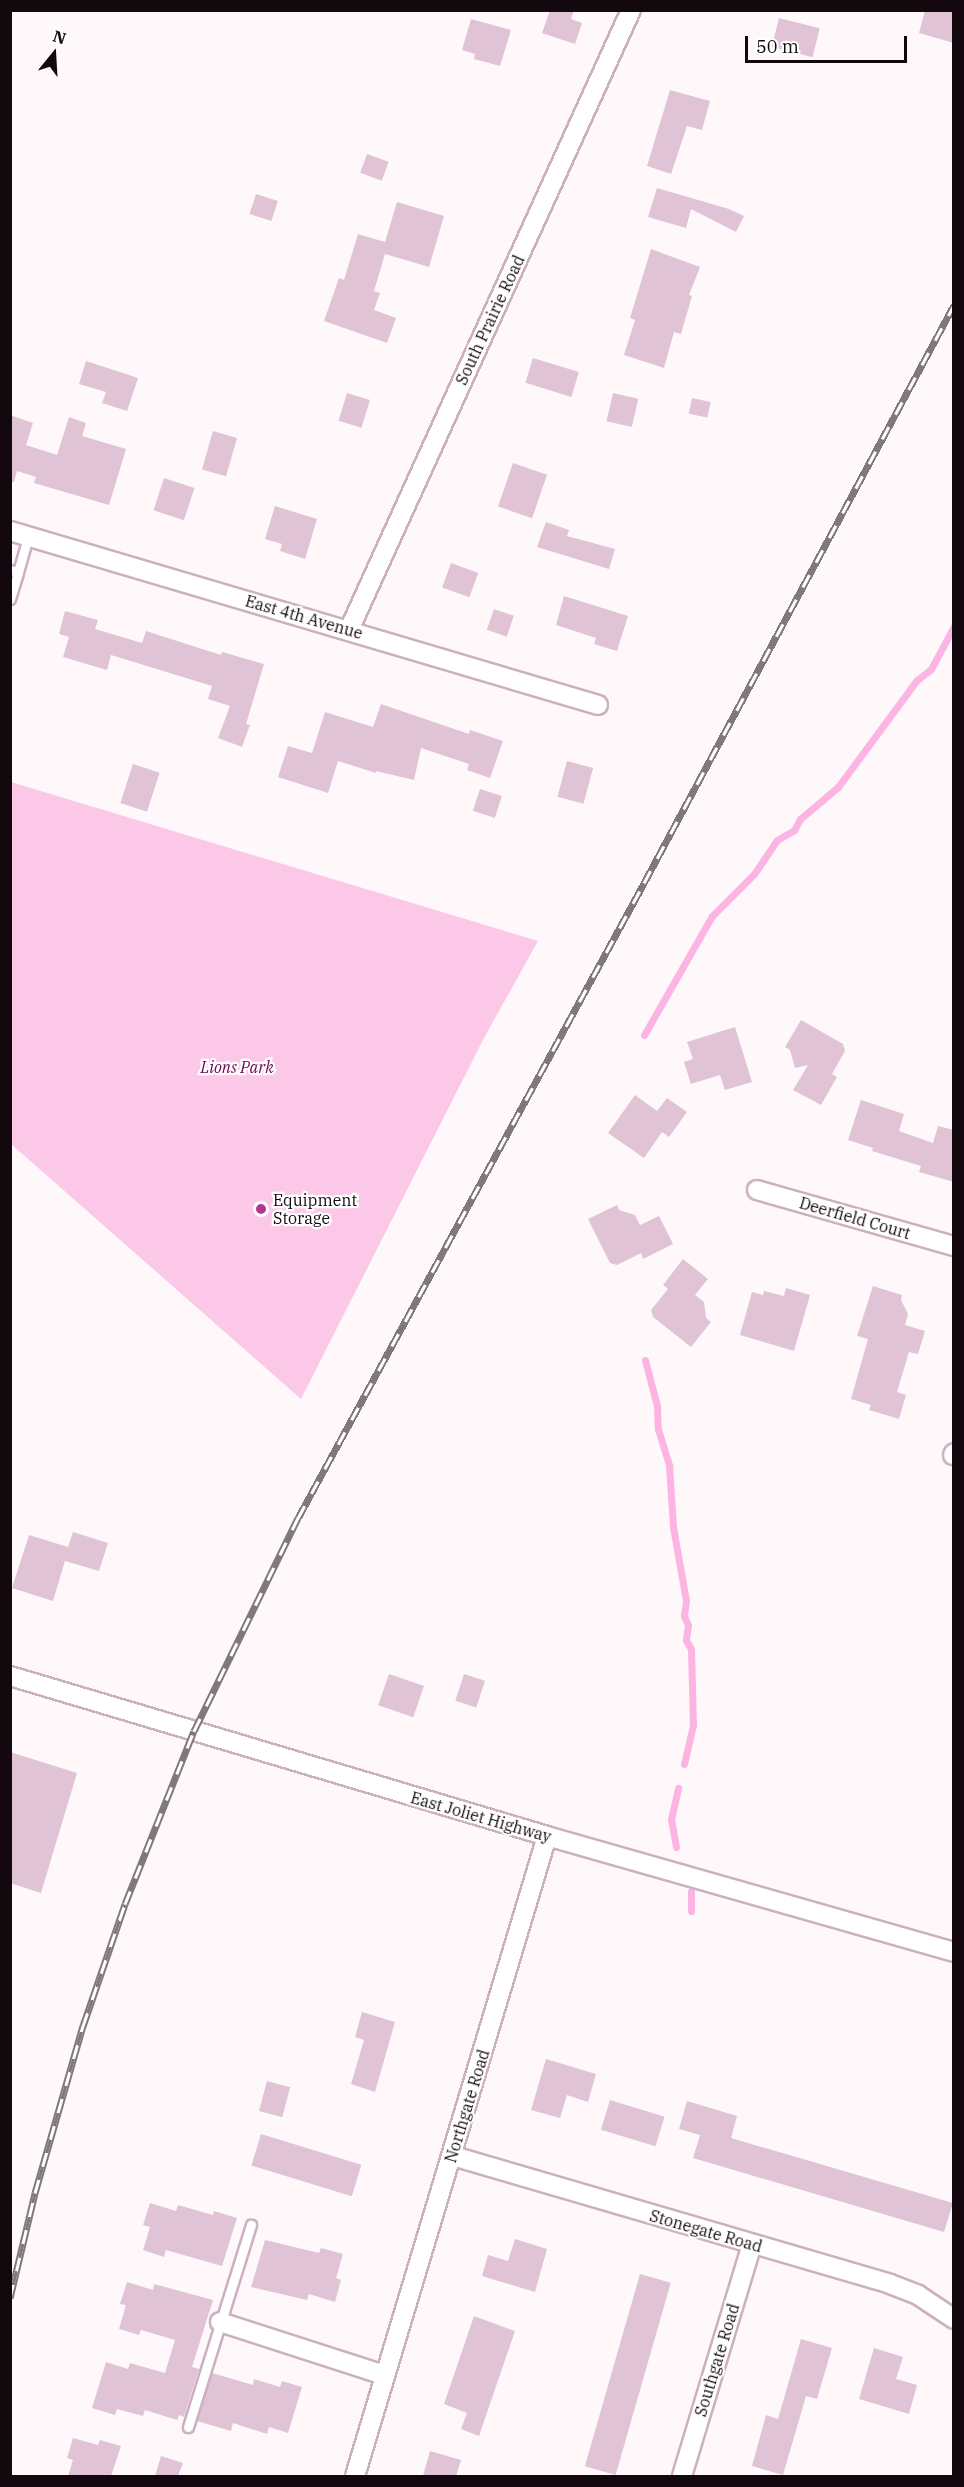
<!DOCTYPE html>
<style>
body{margin:0}
#map{position:relative;width:964px;height:2487px;overflow:hidden;background:#fef8fb;font-family:"IBM Plex Serif",serif}
div>[style]{position:absolute}
[style*='--x']{left:calc(var(--x)*1px);top:calc(var(--y)*1px);width:calc(var(--w)*1px);rotate:calc(var(--a)*1deg)}
.green>*{inset:0;background:#fbc8e8}
.stream>*{height:7px;margin:-3.5px;padding:0 3.5px;transform-origin:3.5px;border-radius:3.5px;background:#fcb4e3}
.building>*{inset:0;background:#e0c3d5;transform-origin:0 0}
.roads{filter:drop-shadow(2px 0 #ccb0c2) drop-shadow(-2px 0 #ccb0c2) drop-shadow(0 2px #ccb0c2) drop-shadow(0 -2px #ccb0c2)}
.service>*{height:9px;margin:-4.5px;padding:0 4.5px;transform-origin:4.5px;border-radius:4.5px;background:#fff}
.minor>*{height:18px;margin:-9px;padding:0 9px;transform-origin:9px;border-radius:9px;background:#fff}
.rail>*{height:7px;margin-top:-3.5px;transform-origin:0;background:repeating-linear-gradient(90deg,#fff 0 14px,#80787d 0 28px);box-sizing:border-box;border-block:2px solid #80787d}
.dots>*{width:16px;height:16px;translate:-50% -50%;box-sizing:border-box;border:3px solid #fff;border-radius:50%}
span{translate:-50% -50%;white-space:nowrap;text-align:center;line-height:1.15;-webkit-text-stroke:4.5px #fff;paint-order:stroke}
.street-label{font-size:16px;color:#12080e}
.park-label{font-size:16px;color:#6f0358;font-style:italic}
.poi-label{font-size:16px;color:#12080e}
.left{translate:0 -50%;text-align:left}
.frame{position:absolute;inset:0;border:12px solid #12080e;pointer-events:none}
.north{position:absolute;left:24px;top:24px;width:60px;height:60px;-webkit-text-stroke:4px #fff;paint-order:stroke;rotate:18deg;font-size:16px;font-weight:700;line-height:24px;text-align:center;color:#12080e}
.north::after{content:'';display:block;margin:auto;width:21px;height:27px;background:#12080e;clip-path:polygon(50% 0,100% 100%,50% 72%,0 100%)}
.scale{position:absolute;left:745px;top:36px;width:162px;height:27px;box-sizing:border-box;border:3px solid #12080e;border-top:0;padding-left:8px;font-size:18px;line-height:21px;white-space:nowrap;color:#12080e;-webkit-text-stroke:4px #fff;paint-order:stroke}
</style>
<div id="map">
<div class="green">
<i style="clip-path:polygon(11px 782px,538px 941px,484px 1038px,301px 1399px,11px 1144px)"></i>
</div>
<div class="stream">
<i style="--x:644;--y:1035;--w:137;--a:-60.3"></i>
<i style="--x:712;--y:916;--w:59;--a:-45"></i>
<i style="--x:754;--y:874;--w:41;--a:-55.9"></i>
<i style="--x:777;--y:840;--w:20;--a:-30"></i>
<i style="--x:794;--y:830;--w:13;--a:-61"></i>
<i style="--x:800;--y:819;--w:50;--a:-40.1"></i>
<i style="--x:838;--y:787;--w:133;--a:-53.6"></i>
<i style="--x:917;--y:680;--w:18;--a:-38"></i>
<i style="--x:931;--y:669;--w:49;--a:-61.9"></i>
<i style="--x:645;--y:1360;--w:48;--a:75.4"></i>
<i style="--x:657;--y:1406;--w:23;--a:88"></i>
<i style="--x:658;--y:1429;--w:39;--a:73"></i>
<i style="--x:669;--y:1466;--w:61;--a:86.2"></i>
<i style="--x:673;--y:1527;--w:75;--a:80"></i>
<i style="--x:686;--y:1601;--w:15;--a:98"></i>
<i style="--x:684;--y:1616;--w:10;--a:66"></i>
<i style="--x:688;--y:1625;--w:15;--a:98"></i>
<i style="--x:686;--y:1640;--w:10;--a:61"></i>
<i style="--x:691;--y:1649;--w:76;--a:88.5"></i>
<i style="--x:693;--y:1725;--w:40;--a:103"></i>
<i style="--x:676;--y:1847;--w:28;--a:-100"></i>
<i style="--x:671;--y:1819;--w:32;--a:-77"></i>
<i style="--x:691;--y:1911;--w:20;--a:-90"></i>
</div>
<div class="building">
<i style="clip-path:polygon(550px 10px,574px 10px,571px 19px,582px 23px,575px 44px,542px 33px)"></i>
<i style="clip-path:polygon(925px 10px,954px 10px,954px 43px,919px 33px)"></i>
<i style="left:779px;top:18px;width:42px;height:30px;rotate:14deg"></i>
<i style="clip-path:polygon(471px 19px,511px 30px,500px 66px,474px 59px,475px 54px,462px 50px)"></i>
<i style="clip-path:polygon(670px 90px,710px 101px,702px 130px,687px 126px,671px 174px,647px 166px)"></i>
<i style="left:367px;top:154px;width:23px;height:20px;rotate:20deg"></i>
<i style="clip-path:polygon(657px 188px,729px 209px,744px 216px,736px 232px,691px 209px,686px 228px,648px 217px)"></i>
<i style="left:256px;top:194px;width:23px;height:21px;rotate:18deg"></i>
<i style="clip-path:polygon(397px 202px,444px 216px,429px 267px,385px 254px,374px 291px,380px 293px,374px 310px,396px 318px,387px 343px,324px 321px,339px 278px,344px 280px,358px 234px,385px 242px)"></i>
<i style="clip-path:polygon(651px 249px,700px 267px,689px 295px,692px 296px,681px 334px,674px 332px,664px 368px,624px 355px,635px 320px,630px 318px)"></i>
<i style="left:533px;top:358px;width:48px;height:26px;rotate:17deg"></i>
<i style="clip-path:polygon(86px 361px,138px 378px,127px 411px,102px 403px,106px 392px,79px 384px)"></i>
<i style="left:347px;top:393px;width:24px;height:29px;rotate:17deg"></i>
<i style="left:613px;top:393px;width:26px;height:29px;rotate:13deg"></i>
<i style="left:692px;top:398px;width:19px;height:16px;rotate:12deg"></i>
<i style="clip-path:polygon(10px 415px,33px 423px,26px 445px,57px 455px,69px 417px,86px 423px,82px 436px,126px 449px,109px 505px,34px 483px,36px 477px,17px 471px,14px 482px,10px 481px)"></i>
<i style="left:213px;top:431px;width:25px;height:40px;rotate:16deg"></i>
<i style="left:513px;top:463px;width:36px;height:46px;rotate:19deg"></i>
<i style="left:164px;top:478px;width:32px;height:34px;rotate:18deg"></i>
<i style="clip-path:polygon(275px 506px,317px 519px,305px 559px,280px 551px,282px 544px,265px 539px)"></i>
<i style="clip-path:polygon(546px 522px,569px 530px,567px 536px,615px 549px,609px 569px,537px 547px)"></i>
<i style="left:451px;top:563px;width:29px;height:26px;rotate:20deg"></i>
<i style="clip-path:polygon(564px 596px,628px 616px,617px 651px,594px 644px,596px 638px,556px 625px)"></i>
<i style="left:494px;top:609px;width:21px;height:22px;rotate:19deg"></i>
<i style="clip-path:polygon(65px 611px,98px 620px,95px 629px,142px 643px,146px 631px,221px 655px,222px 652px,264px 664px,246px 724px,250px 725px,242px 747px,218px 738px,230px 706px,208px 699px,212px 686px,111px 655px,107px 670px,63px 657px,69px 637px,59px 634px)"></i>
<i style="clip-path:polygon(381px 704px,469px 734px,470px 730px,503px 741px,490px 778px,467px 770px,469px 764px,421px 748px,414px 780px,376px 771px,376px 773px,338px 761px,328px 793px,278px 777px,288px 746px,312px 753px,325px 712px,373px 727px)"></i>
<i style="left:567px;top:761px;width:27px;height:37px;rotate:15deg"></i>
<i style="left:133px;top:764px;width:28px;height:41px;rotate:18deg"></i>
<i style="left:480px;top:789px;width:23px;height:23px;rotate:18deg"></i>
<i style="clip-path:polygon(801px 1020px,843px 1044px,845px 1051px,832px 1074px,837px 1077px,821px 1105px,793px 1090px,808px 1065px,795px 1068px,790px 1050px,785px 1047px)"></i>
<i style="clip-path:polygon(735px 1027px,752px 1082px,725px 1090px,720px 1075px,691px 1084px,684px 1062px,693px 1059px,687px 1042px)"></i>
<i style="clip-path:polygon(635px 1095px,657px 1111px,667px 1098px,687px 1112px,669px 1137px,662px 1132px,644px 1158px,608px 1133px)"></i>
<i style="clip-path:polygon(861px 1100px,904px 1114px,899px 1131px,933px 1143px,938px 1126px,954px 1130px,954px 1182px,919px 1172px,921px 1166px,872px 1151px,873px 1148px,848px 1140px)"></i>
<i style="clip-path:polygon(617px 1205px,619px 1210px,635px 1215px,640px 1225px,659px 1216px,673px 1244px,643px 1259px,641px 1253px,617px 1265px,610px 1263px,588px 1219px)"></i>
<i style="clip-path:polygon(683px 1259px,708px 1279px,695px 1295px,704px 1302px,706px 1318px,711px 1322px,691px 1347px,653px 1317px,651px 1310px,668px 1289px,663px 1285px)"></i>
<i style="clip-path:polygon(873px 1286px,902px 1295px,901px 1300px,908px 1314px,905px 1325px,925px 1331px,918px 1354px,909px 1352px,897px 1392px,906px 1395px,899px 1419px,869px 1410px,871px 1405px,851px 1399px,868px 1339px,857px 1336px)"></i>
<i style="clip-path:polygon(786px 1288px,810px 1295px,794px 1351px,740px 1335px,752px 1292px,763px 1295px,764px 1291px,784px 1296px)"></i>
<i style="clip-path:polygon(73px 1532px,108px 1543px,99px 1571px,65px 1561px,53px 1601px,12px 1588px,29px 1535px,68px 1547px)"></i>
<i style="left:389px;top:1674px;width:37px;height:33px;rotate:19deg"></i>
<i style="left:464px;top:1674px;width:22px;height:28px;rotate:18deg"></i>
<i style="clip-path:polygon(10px 1752px,77px 1773px,41px 1893px,10px 1883px)"></i>
<i style="clip-path:polygon(362px 2012px,395px 2022px,375px 2092px,351px 2084px,364px 2040px,355px 2037px)"></i>
<i style="clip-path:polygon(546px 2059px,596px 2074px,588px 2102px,567px 2095px,560px 2118px,531px 2110px)"></i>
<i style="left:267px;top:2081px;width:24px;height:31px;rotate:15deg"></i>
<i style="left:610px;top:2100px;width:57px;height:31px;rotate:17deg"></i>
<i style="clip-path:polygon(687px 2101px,737px 2116px,731px 2138px,953px 2203px,944px 2232px,693px 2158px,700px 2135px,679px 2129px)"></i>
<i style="left:261px;top:2134px;width:105px;height:33px;rotate:17deg"></i>
<i style="clip-path:polygon(150px 2203px,176px 2211px,178px 2205px,213px 2215px,214px 2211px,237px 2218px,222px 2266px,166px 2250px,164px 2257px,143px 2250px,150px 2227px,143px 2225px)"></i>
<i style="clip-path:polygon(515px 2239px,547px 2249px,535px 2292px,482px 2276px,488px 2255px,508px 2261px)"></i>
<i style="clip-path:polygon(265px 2240px,319px 2253px,321px 2248px,343px 2254px,336px 2278px,341px 2280px,335px 2302px,309px 2294px,307px 2300px,251px 2287px)"></i>
<i style="left:640px;top:2274px;width:32px;height:200px;rotate:16deg"></i>
<i style="clip-path:polygon(127px 2282px,153px 2290px,154px 2284px,213px 2300px,192px 2367px,199px 2369px,184px 2417px,179px 2415px,177px 2420px,145px 2410px,143px 2416px,117px 2409px,115px 2415px,92px 2408px,106px 2362px,128px 2369px,130px 2363px,165px 2373px,175px 2340px,141px 2330px,139px 2335px,119px 2329px,126px 2305px,120px 2304px)"></i>
<i style="clip-path:polygon(474px 2316px,515px 2331px,479px 2436px,461px 2429px,467px 2413px,444px 2404px)"></i>
<i style="clip-path:polygon(801px 2339px,832px 2348px,817px 2399px,806px 2396px,783px 2475px,752px 2466px,766px 2415px,778px 2419px)"></i>
<i style="clip-path:polygon(874px 2348px,903px 2357px,896px 2379px,917px 2385px,909px 2414px,859px 2399px)"></i>
<i style="clip-path:polygon(212px 2373px,253px 2385px,254px 2379px,280px 2387px,282px 2381px,302px 2387px,288px 2433px,269px 2427px,267px 2434px,233px 2423px,231px 2431px,197px 2421px)"></i>
<i style="clip-path:polygon(73px 2438px,98px 2445px,100px 2440px,121px 2446px,111px 2476px,68px 2476px,73px 2460px,67px 2458px)"></i>
<i style="clip-path:polygon(430px 2451px,461px 2460px,456px 2476px,423px 2476px)"></i>
<i style="clip-path:polygon(161px 2456px,183px 2463px,178px 2476px,155px 2476px)"></i>
</div>
<div class="roads">
<div class="service">
<i style="--x:10;--y:570;--w:8;--a:14"></i>
<i style="--x:18;--y:572;--w:37;--a:-74"></i>
<i style="--x:10;--y:599;--w:28;--a:-73"></i>
<i style="--x:188;--y:2427;--w:212;--a:-72.7"></i>
</div>
<div class="minor">
<i style="--x:10;--y:531;--w:613;--a:16.48"></i>
<i style="--x:349;--y:630;--w:681;--a:-65.54"></i>
<i style="--x:757;--y:1190;--w:205;--a:15.9"></i>
<i style="--x:953;--y:1455;--w:2;--a:-63"></i>
<i style="--x:10;--y:1676;--w:560;--a:16.59"></i>
<i style="--x:547;--y:1836;--w:423;--a:15.9"></i>
<i style="--x:453;--y:2156;--w:455;--a:16.3"></i>
<i style="--x:890;--y:2284;--w:30;--a:21"></i>
<i style="--x:918;--y:2295;--w:43;--a:33.7"></i>
<i style="--x:220;--y:2322;--w:172;--a:17.9"></i>
<i style="--x:355;--y:2476;--w:668;--a:-73.3"></i>
<i style="--x:682;--y:2476;--w:242;--a:-73.2"></i>
</div>
</div>
<div class="rail">
<i style="--x:10;--y:2298;--w:108;--a:-76.6"></i>
<i style="--x:35;--y:2193;--w:174;--a:-74"></i>
<i style="--x:83;--y:2026;--w:129;--a:-71"></i>
<i style="--x:125;--y:1904;--w:186;--a:-68.3"></i>
<i style="--x:194;--y:1731;--w:237;--a:-64"></i>
<i style="--x:298;--y:1518;--w:723;--a:-61.41"></i>
<i style="--x:644;--y:883;--w:656;--a:-61.79"></i>
</div>
<div class="dots">
<i style="left:261px;top:1209px;background:#af398f"></i>
</div>
<div class="street-label">
<span style="left:490px;top:320px;rotate:-65deg">South Prairie Road</span>
<span style="left:304px;top:617px;rotate:16deg">East 4th Avenue</span>
<span style="left:855px;top:1218px;rotate:16deg">Deerfield Court</span>
<span style="left:481px;top:1817px;rotate:16deg">East Joliet Highway</span>
<span style="left:467px;top:2106px;rotate:-73deg">Northgate Road</span>
<span style="left:706px;top:2231px;rotate:16deg">Stonegate Road</span>
<span style="left:717px;top:2360px;rotate:-73deg">Southgate Road</span>
</div>
<div class="park-label">
<span style="left:237px;top:1067px">Lions Park</span>
</div>
<div class="poi-label">
<span class="left" style="left:273px;top:1209px">Equipment<br>Storage</span>
</div>
<div class="frame"></div>
<div class="north">N</div>
<div class="scale">50 m</div>
</div>
